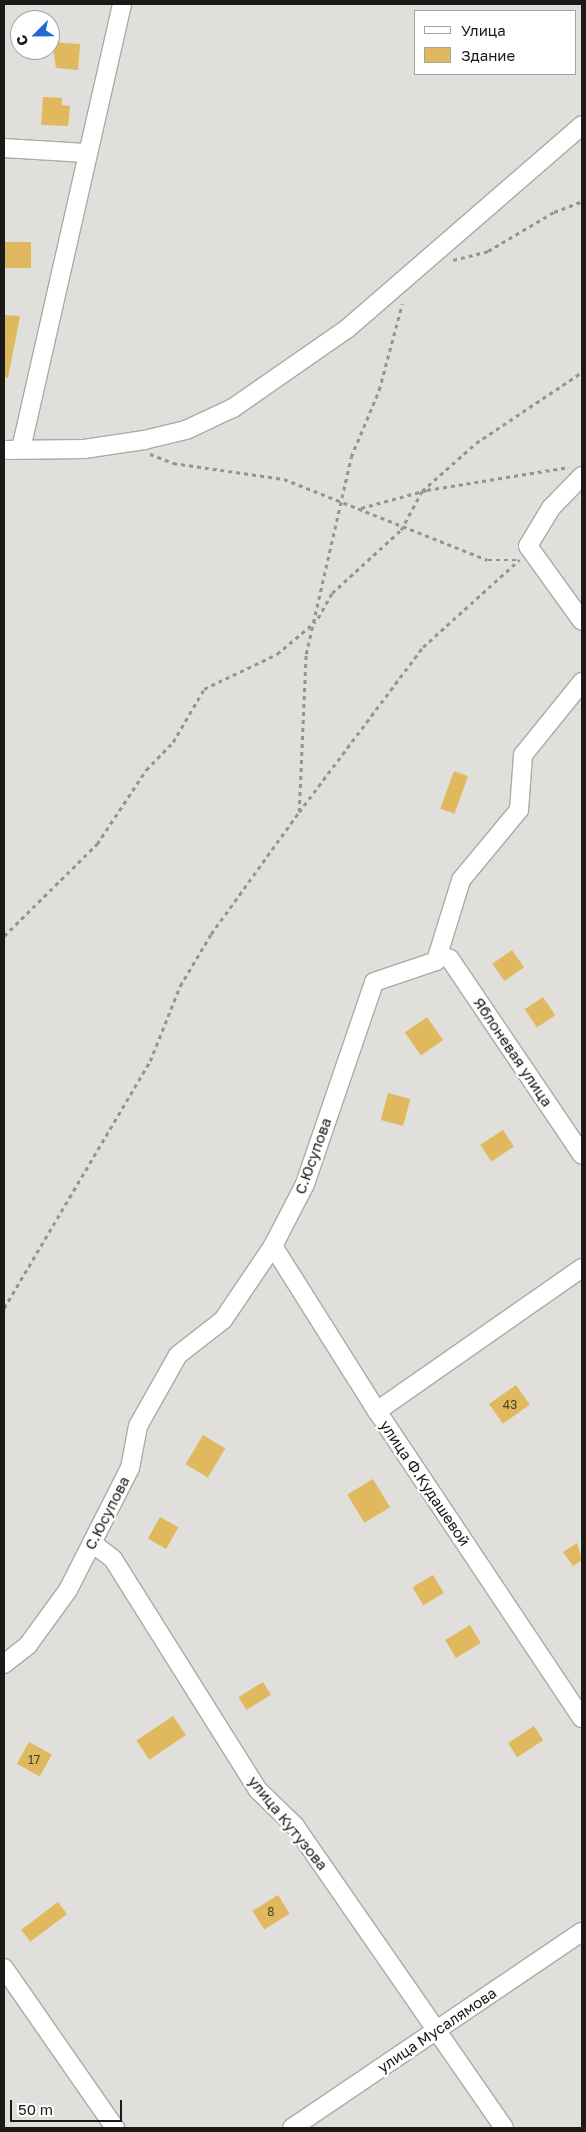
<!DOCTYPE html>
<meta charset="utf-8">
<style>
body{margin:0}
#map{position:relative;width:586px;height:2132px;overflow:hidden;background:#e1dfdb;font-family:"Golos Text",sans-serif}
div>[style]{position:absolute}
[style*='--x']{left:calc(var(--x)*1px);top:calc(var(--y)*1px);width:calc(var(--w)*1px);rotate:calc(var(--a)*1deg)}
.building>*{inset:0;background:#e0b85e;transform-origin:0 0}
.path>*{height:2.5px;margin-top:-1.25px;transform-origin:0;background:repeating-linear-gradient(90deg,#959491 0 4px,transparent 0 8px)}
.roads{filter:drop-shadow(1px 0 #acaaa6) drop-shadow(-1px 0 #acaaa6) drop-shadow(0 1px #acaaa6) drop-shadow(0 -1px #acaaa6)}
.street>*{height:18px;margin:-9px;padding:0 9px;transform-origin:9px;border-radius:9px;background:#fff}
span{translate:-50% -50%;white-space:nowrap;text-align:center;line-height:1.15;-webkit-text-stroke:4.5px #fff;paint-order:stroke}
.number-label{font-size:12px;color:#4c422a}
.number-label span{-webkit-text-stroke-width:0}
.street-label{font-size:15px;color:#1b1a19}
.frame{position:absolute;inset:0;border:5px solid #1b1a19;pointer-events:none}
.legend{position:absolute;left:414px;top:10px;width:162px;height:65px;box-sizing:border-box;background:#fff;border:1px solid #a4a3a3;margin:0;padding:6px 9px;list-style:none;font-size:15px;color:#1b1a19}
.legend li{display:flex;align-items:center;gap:10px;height:25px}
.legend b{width:25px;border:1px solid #a4a3a3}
.north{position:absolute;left:10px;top:10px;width:50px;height:50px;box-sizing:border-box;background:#fff;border:1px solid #a4a3a3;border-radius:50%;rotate:247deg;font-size:14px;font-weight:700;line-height:20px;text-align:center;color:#1b1a19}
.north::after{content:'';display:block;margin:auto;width:18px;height:22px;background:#2368d4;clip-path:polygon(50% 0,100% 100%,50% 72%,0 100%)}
.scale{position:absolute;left:10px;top:2100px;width:112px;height:22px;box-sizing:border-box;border:2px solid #1b1a19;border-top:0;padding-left:6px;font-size:15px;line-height:18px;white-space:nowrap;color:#1b1a19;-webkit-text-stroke:4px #fff;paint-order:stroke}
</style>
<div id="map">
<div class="building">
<i style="clip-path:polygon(52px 42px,80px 44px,78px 70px,56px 68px)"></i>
<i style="clip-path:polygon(43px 97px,62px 98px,62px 105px,70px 106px,68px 126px,41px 125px)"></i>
<i style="left:4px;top:242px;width:27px;height:26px"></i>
<i style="clip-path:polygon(4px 315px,20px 316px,8px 378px,4px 377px)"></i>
<i style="left:454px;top:771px;width:15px;height:40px;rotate:20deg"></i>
<i style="left:512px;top:950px;width:21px;height:24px;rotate:55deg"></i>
<i style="left:543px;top:997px;width:22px;height:22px;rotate:56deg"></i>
<i style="left:427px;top:1017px;width:28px;height:27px;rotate:55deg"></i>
<i style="left:388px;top:1093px;width:23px;height:28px;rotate:15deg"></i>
<i style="left:503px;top:1130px;width:20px;height:27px;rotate:57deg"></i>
<i style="left:516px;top:1385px;width:24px;height:33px;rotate:55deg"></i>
<i style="left:203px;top:1435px;width:26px;height:34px;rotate:31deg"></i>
<i style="left:373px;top:1479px;width:33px;height:30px;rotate:59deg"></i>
<i style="left:160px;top:1517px;width:21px;height:25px;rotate:29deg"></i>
<i style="clip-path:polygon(577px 1543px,582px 1560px,573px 1566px,563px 1552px)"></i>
<i style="left:433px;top:1575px;width:21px;height:24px;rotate:59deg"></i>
<i style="left:470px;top:1625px;width:21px;height:29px;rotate:59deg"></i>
<i style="left:263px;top:1682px;width:15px;height:29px;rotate:58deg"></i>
<i style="left:173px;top:1716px;width:23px;height:44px;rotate:56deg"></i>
<i style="left:534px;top:1726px;width:17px;height:31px;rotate:57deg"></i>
<i style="left:29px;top:1742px;width:26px;height:25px;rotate:29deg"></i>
<i style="left:278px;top:1895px;width:22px;height:30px;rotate:58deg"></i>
<i style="left:58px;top:1902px;width:15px;height:46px;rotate:53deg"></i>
</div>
<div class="path">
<i style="--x:453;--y:260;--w:36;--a:-14"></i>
<i style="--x:488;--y:251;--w:77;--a:-30.6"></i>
<i style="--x:554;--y:212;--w:30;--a:-21"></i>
<i style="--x:150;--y:454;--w:25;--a:21"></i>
<i style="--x:173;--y:463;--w:112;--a:8.2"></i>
<i style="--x:284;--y:479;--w:219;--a:21.7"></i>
<i style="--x:488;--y:560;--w:30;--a:0"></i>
<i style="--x:361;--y:508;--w:68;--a:-15.3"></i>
<i style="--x:427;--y:490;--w:144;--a:-9.2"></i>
<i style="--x:318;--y:618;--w:29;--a:-61"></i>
<i style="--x:332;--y:593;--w:93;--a:-42.4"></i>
<i style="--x:401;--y:530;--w:44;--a:-61.7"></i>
<i style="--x:422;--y:491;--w:72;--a:-41.6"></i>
<i style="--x:476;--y:443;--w:128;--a:-33.8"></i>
<i style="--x:299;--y:812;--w:206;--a:-53.1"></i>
<i style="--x:423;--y:647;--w:130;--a:-42.2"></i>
<i style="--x:4;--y:936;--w:131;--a:-44.7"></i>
<i style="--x:97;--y:844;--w:89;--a:-56.5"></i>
<i style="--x:146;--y:770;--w:39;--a:-46"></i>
<i style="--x:173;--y:742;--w:61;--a:-59.7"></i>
<i style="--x:204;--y:689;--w:81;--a:-25.6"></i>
<i style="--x:277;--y:654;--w:50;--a:-40.1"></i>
<i style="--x:4;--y:1308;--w:287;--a:-59.4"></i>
<i style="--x:150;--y:1061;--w:81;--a:-68.2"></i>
<i style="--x:180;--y:986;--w:61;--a:-59.2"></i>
<i style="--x:211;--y:934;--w:150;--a:-54.2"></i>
<i style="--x:299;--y:812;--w:158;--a:-87.5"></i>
<i style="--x:306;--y:654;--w:202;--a:-77.1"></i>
<i style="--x:351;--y:457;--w:73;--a:-67.3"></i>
<i style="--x:379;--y:390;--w:89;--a:-75"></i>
</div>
<div class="roads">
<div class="street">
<i style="--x:4;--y:148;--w:82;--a:3.5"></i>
<i style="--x:21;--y:449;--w:456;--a:-77.2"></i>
<i style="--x:4;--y:450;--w:80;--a:-0.7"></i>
<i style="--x:84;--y:449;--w:61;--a:-8.5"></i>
<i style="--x:144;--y:440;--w:43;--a:-13.4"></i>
<i style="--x:186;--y:430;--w:52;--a:-25.1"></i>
<i style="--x:233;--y:408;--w:140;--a:-34.8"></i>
<i style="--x:348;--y:328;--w:310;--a:-40.9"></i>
<i style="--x:582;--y:476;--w:45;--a:134.1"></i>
<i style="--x:551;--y:508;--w:44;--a:121.2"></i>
<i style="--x:528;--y:546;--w:92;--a:54.2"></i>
<i style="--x:438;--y:954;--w:13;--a:23"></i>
<i style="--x:450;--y:959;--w:236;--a:56"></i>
<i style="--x:273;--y:1246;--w:195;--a:57.8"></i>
<i style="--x:377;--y:1411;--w:369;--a:56.3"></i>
<i style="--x:377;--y:1411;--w:250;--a:-34.9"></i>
<i style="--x:92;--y:1543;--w:26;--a:37"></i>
<i style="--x:113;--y:1559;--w:273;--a:57.9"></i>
<i style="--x:258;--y:1790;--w:52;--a:44.2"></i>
<i style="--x:295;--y:1826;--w:367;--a:55.3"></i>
<i style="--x:4;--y:1664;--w:31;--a:-38"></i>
<i style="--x:28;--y:1645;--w:68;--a:-54"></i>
<i style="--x:68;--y:1590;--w:137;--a:-63.1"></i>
<i style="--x:130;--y:1468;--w:43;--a:-79.2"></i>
<i style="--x:138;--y:1426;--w:81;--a:-60.6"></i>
<i style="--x:178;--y:1355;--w:57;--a:-37.9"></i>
<i style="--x:223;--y:1320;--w:89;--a:-56"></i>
<i style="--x:273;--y:1246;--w:70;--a:-62.7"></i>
<i style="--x:305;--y:1184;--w:213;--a:-71.1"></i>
<i style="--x:374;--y:982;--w:65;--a:-18.7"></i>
<i style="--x:436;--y:961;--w:85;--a:-72.8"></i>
<i style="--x:461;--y:880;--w:91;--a:-50.4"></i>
<i style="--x:519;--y:810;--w:55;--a:-85.8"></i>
<i style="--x:523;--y:755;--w:94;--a:-51.1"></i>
<i style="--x:4;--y:1968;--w:195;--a:55.2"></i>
<i style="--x:292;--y:2128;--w:350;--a:-34.1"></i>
</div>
</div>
<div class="number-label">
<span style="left:510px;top:1405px">43</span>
<span style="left:34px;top:1760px">17</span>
<span style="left:271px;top:1912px">8</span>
</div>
<div class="street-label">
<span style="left:513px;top:1052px;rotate:56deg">Яблоневая улица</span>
<span style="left:313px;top:1156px;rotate:-70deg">С.Юсупова</span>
<span style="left:425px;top:1483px;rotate:56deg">улица Ф.Кудашевой</span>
<span style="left:107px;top:1513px;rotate:-63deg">С.Юсупова</span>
<span style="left:288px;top:1823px;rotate:51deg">улица Кутузова</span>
<span style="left:437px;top:2030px;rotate:-34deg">улица Мусалямова</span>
</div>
<div class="frame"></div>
<ul class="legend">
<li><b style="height:6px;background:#fff"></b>Улица</li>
<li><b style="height:14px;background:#e0b85e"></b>Здание</li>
</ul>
<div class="north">С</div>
<div class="scale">50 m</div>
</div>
